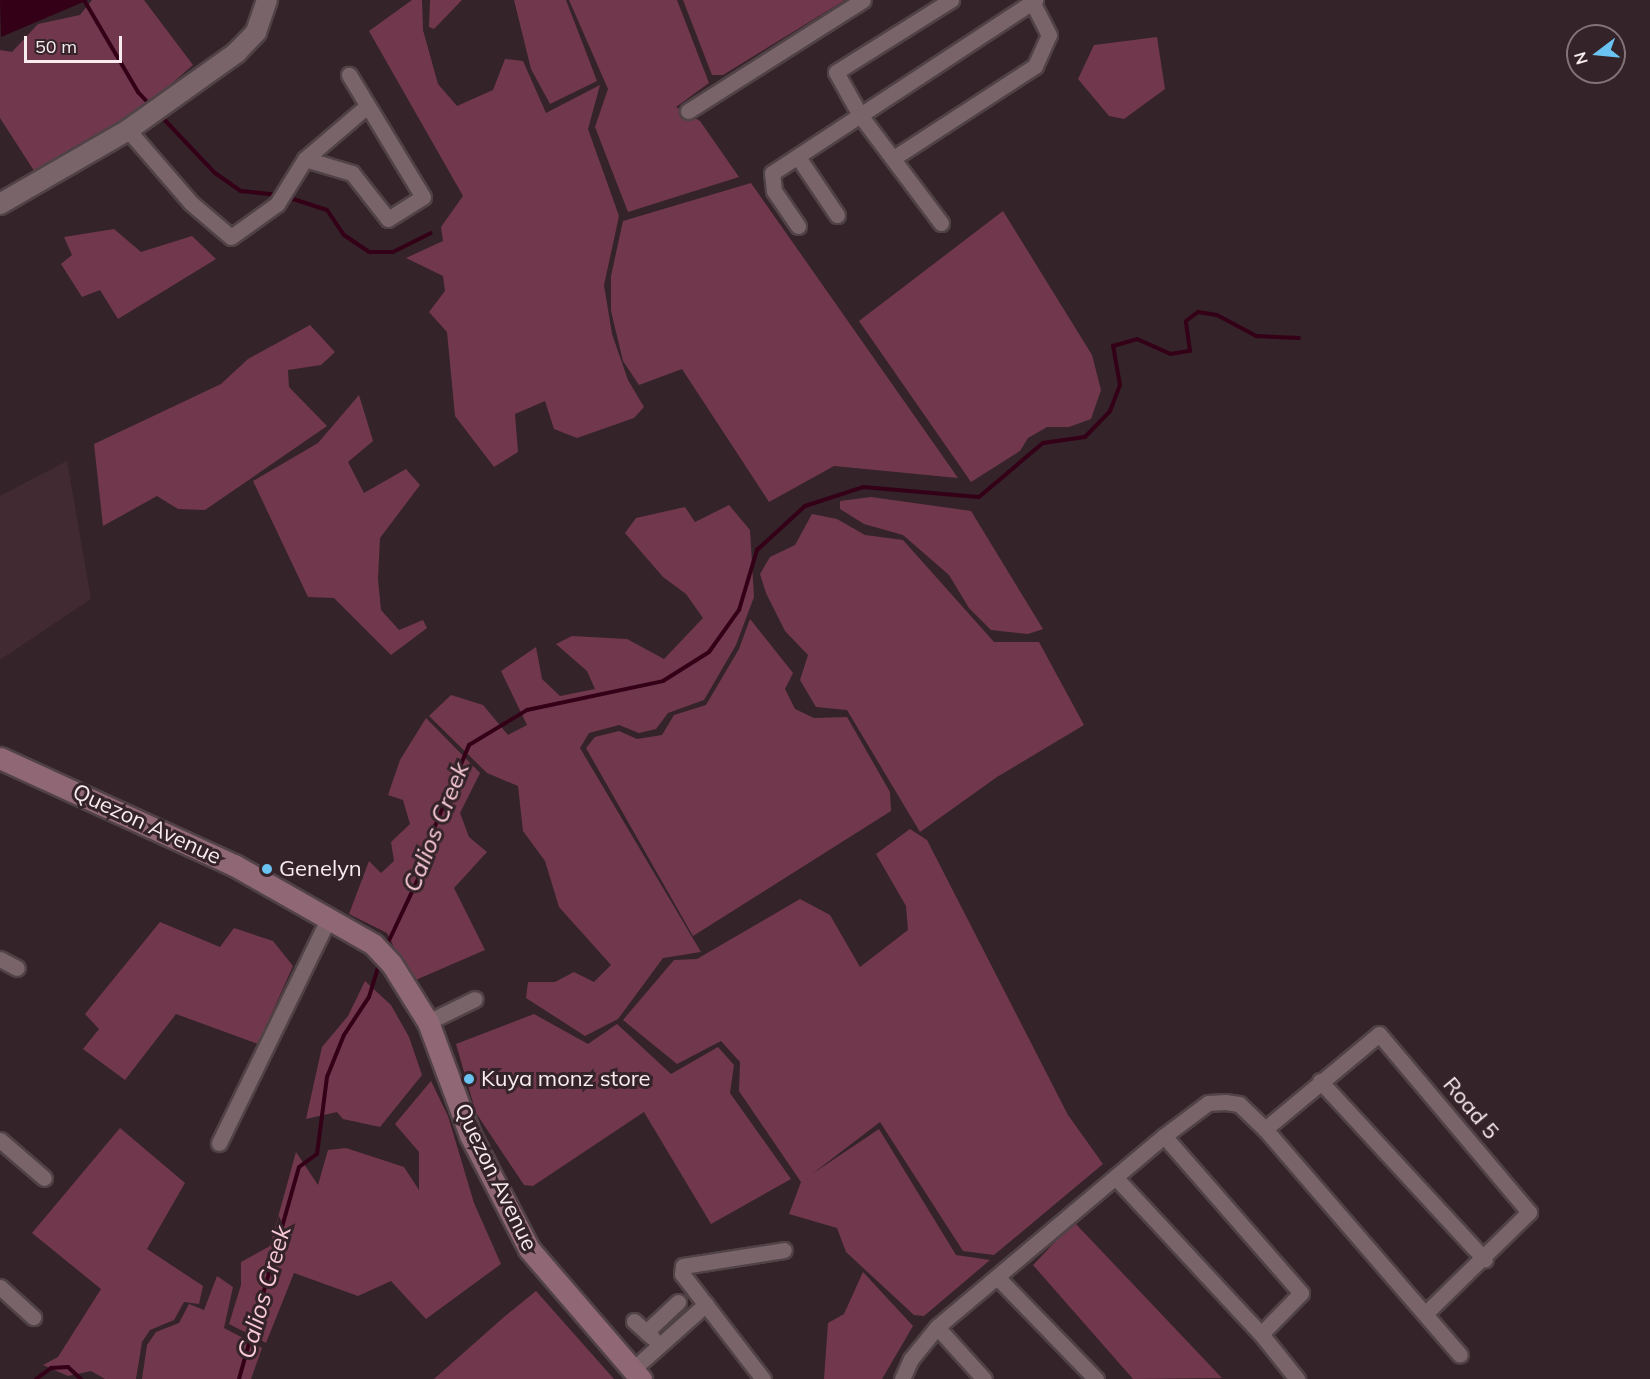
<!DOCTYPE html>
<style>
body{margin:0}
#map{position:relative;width:1650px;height:1379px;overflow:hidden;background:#342328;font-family:Mulish,sans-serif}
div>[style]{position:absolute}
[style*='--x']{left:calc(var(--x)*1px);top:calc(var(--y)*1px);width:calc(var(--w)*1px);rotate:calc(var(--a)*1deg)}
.built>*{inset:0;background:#412a31}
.green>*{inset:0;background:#71384d}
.water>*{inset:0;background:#340017}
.stream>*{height:4px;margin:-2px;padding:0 2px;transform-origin:2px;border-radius:2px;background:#340017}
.roads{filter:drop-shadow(2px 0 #504246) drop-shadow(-2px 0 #504246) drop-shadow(0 2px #504246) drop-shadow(0 -2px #504246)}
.minor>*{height:15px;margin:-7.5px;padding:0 7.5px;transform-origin:7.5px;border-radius:7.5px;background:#79646a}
.tertiary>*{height:20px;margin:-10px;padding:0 10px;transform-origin:10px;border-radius:10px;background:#79646a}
.secondary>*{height:21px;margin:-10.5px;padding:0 10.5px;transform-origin:10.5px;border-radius:10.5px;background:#906774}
.dots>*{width:16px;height:16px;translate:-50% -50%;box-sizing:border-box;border:3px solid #342328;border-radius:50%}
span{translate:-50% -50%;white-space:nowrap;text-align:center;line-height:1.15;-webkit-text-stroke:6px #342328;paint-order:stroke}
.street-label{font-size:22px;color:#f8ecef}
.poi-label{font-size:22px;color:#f8ecef}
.left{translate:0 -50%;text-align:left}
.water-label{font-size:24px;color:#f9cad8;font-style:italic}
.north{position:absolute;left:1566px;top:24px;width:60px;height:60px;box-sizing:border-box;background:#342328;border:2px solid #827378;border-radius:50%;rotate:254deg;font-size:16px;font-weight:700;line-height:24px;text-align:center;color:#f8ecef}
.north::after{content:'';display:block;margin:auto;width:21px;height:27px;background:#6ac3f1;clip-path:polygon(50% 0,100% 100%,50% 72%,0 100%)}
.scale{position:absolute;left:24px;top:36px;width:98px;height:27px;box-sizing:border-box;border:3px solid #f8ecef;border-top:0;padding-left:8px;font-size:18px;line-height:21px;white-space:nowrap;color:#f8ecef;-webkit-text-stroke:4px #342328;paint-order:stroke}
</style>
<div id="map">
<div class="built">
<i style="clip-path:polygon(67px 461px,91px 599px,0 660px,0 496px)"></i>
</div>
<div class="green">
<i style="clip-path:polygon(92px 0,144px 0,193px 65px,140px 111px,38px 177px,0 118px,0 50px,12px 52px,38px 24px,80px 15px)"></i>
<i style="clip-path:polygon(412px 0,422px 0,423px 30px,438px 84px,457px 106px,493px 90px,505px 59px,523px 61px,546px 113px,600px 85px,588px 129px,619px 216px,604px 285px,612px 334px,628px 380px,644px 407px,634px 418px,577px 438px,554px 429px,545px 401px,515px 414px,518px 452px,494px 467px,455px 416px,447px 332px,429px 312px,445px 291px,443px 276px,406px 258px,443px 241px,441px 227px,463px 196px,369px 31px)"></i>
<i style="clip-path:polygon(430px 0,462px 0,434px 29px,429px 27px)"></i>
<i style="clip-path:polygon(514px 0,566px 0,597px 81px,550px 104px,531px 69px)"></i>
<i style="clip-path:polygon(569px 0,677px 0,709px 83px,676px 107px,700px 121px,739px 177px,628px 212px,595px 127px,608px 89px)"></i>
<i style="clip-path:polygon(683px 0,845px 0,723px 75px,712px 75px)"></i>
<i style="clip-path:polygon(1157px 37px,1165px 89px,1124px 119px,1109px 116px,1078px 79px,1094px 45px)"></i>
<i style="clip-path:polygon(751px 183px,958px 478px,834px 466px,769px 502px,682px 369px,639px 385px,623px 361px,611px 311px,611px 276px,623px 221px)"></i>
<i style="clip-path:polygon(1003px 211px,1092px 355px,1101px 390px,1091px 419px,1069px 427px,1047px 427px,1028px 438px,1020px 451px,971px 482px,859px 321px)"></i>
<i style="clip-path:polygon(114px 229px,141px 252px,192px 236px,216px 259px,118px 319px,100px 290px,82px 297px,61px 264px,72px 255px,64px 237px)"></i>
<i style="clip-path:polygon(310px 325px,335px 352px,321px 365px,288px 370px,289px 387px,327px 426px,205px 510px,178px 509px,157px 496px,103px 526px,94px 444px,221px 384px,248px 359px)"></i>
<i style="clip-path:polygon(359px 395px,373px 441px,348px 462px,364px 493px,406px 469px,420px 485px,380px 538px,378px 579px,381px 610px,399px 630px,423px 620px,427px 628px,391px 655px,334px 598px,308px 597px,253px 481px,318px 443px)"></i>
<i style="clip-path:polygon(871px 497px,971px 511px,1043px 629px,1028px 634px,991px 630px,969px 608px,949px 575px,903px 535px,864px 524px,840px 509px,840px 501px)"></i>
<i style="clip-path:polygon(729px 505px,750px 530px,754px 597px,736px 645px,704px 700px,668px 713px,656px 729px,639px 733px,619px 725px,589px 733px,580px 748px,701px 952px,663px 958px,618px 1019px,585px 1036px,526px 998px,528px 982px,555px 982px,574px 972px,594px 982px,611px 965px,559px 907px,545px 861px,523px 831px,518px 786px,487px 773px,429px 716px,451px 695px,483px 705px,508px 735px,527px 725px,501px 671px,536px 647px,542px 679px,560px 696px,595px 689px,587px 671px,556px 644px,572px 636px,627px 639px,664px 659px,703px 618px,686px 594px,663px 577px,625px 533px,636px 518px,685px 507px,695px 522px)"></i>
<i style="clip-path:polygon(812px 514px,837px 519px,865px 535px,903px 540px,994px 642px,1039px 642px,1084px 725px,997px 777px,920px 832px,847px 710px,816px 707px,800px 680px,808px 655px,785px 631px,766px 593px,760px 574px,770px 557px,795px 545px)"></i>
<i style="clip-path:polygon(750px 619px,793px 673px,785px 689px,795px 709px,814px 718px,847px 717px,890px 792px,891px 811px,693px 936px,586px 748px,595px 737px,619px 731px,637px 739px,662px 735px,674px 715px,706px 705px,739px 649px)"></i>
<i style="clip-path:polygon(426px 718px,480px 773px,460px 813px,469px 837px,487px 852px,454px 888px,485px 950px,411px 982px,387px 933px,349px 914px,369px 861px,381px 873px,394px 861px,391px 842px,410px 824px,403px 800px,388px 795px,400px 760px)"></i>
<i style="clip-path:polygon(910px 829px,927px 840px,1068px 1115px,1103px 1164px,994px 1255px,963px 1251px,880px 1122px,812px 1174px,879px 1129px,956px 1255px,990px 1260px,924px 1316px,914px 1315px,846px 1252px,837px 1228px,789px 1214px,801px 1182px,739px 1091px,740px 1062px,721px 1041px,677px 1064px,623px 1020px,674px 960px,697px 959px,800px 899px,830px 915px,860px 967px,908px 930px,906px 906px,876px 854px)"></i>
<i style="clip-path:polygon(160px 922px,220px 947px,234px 928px,273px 941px,293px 966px,258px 1044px,176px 1014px,125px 1080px,83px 1049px,99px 1029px,85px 1014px)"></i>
<i style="clip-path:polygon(365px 981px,391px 1005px,409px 1037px,422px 1075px,380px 1127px,343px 1119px,337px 1112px,306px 1119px,322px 1047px,348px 1016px)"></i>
<i style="clip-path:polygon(534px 1014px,588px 1044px,617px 1024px,671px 1074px,718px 1047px,734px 1065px,730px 1093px,791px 1179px,711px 1224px,644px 1112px,533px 1186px,524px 1185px,476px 1113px,456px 1044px)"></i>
<i style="clip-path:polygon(431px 1081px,448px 1116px,474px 1203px,501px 1264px,426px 1319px,391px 1281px,358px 1296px,294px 1273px,266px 1343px,229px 1324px,241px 1285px,241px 1262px,270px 1246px,296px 1152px,318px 1185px,328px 1150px,346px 1148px,404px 1167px,419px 1190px,419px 1152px,395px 1124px)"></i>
<i style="clip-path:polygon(120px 1128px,185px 1183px,147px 1249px,203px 1286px,199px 1304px,184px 1302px,174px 1320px,150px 1330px,142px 1342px,136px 1379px,105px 1379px,91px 1371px,68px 1376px,43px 1365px,58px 1357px,101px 1289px,32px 1233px)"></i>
<i style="clip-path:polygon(1074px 1222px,1222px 1378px,1133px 1379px,1033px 1265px)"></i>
<i style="clip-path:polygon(863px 1272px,913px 1326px,882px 1379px,824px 1379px,828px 1323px,844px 1314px)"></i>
<i style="clip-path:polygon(217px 1276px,233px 1287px,224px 1328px,262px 1348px,251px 1379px,142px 1379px,147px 1345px,156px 1332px,179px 1323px,189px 1304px,204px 1310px)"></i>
<i style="clip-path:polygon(536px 1291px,614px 1379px,434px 1379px,504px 1317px)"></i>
</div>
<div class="water">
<i style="clip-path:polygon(0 0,88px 0,1px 37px)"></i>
</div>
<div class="stream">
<i style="--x:84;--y:0;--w:107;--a:59.6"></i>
<i style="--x:138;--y:92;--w:21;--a:47"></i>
<i style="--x:159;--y:114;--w:81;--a:46.5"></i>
<i style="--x:215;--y:173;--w:32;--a:35"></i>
<i style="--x:241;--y:191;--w:36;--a:6"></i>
<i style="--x:287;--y:197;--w:42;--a:18"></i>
<i style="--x:327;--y:210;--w:30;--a:56"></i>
<i style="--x:344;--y:235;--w:30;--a:34"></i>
<i style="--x:369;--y:252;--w:24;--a:0"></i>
<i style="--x:393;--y:252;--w:42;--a:-26.6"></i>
<i style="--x:386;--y:947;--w:77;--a:-64.8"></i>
<i style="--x:419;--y:877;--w:41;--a:-74.2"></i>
<i style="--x:430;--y:838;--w:101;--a:-67.2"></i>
<i style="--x:469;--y:745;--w:68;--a:-31.1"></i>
<i style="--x:527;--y:710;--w:139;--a:-12"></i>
<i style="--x:663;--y:681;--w:54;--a:-32.2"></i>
<i style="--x:709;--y:652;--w:52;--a:-54.5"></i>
<i style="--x:739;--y:610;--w:63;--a:-73.3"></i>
<i style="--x:757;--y:550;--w:65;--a:-42.5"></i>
<i style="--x:805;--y:506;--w:61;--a:-18.1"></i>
<i style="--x:863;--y:487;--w:116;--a:4.9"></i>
<i style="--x:979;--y:497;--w:84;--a:-40.2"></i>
<i style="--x:1043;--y:443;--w:42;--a:-8.1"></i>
<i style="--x:1085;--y:437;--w:36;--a:-46"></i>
<i style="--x:1110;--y:411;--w:28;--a:-69"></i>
<i style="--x:1120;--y:385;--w:40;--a:-100"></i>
<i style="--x:1113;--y:346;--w:25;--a:-16"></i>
<i style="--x:1137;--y:339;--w:36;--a:24"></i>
<i style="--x:1170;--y:354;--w:20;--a:-9"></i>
<i style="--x:1190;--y:351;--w:30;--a:-98"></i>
<i style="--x:1186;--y:321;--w:15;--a:-37"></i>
<i style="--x:1198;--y:312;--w:19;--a:9"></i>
<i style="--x:1217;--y:315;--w:44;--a:28.3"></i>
<i style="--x:1256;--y:336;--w:43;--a:2.7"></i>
<i style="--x:36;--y:1379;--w:19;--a:-36"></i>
<i style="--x:51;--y:1368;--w:17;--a:-3"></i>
<i style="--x:68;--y:1367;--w:18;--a:43"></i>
<i style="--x:239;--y:1379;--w:220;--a:-74.2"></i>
<i style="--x:299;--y:1167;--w:22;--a:-36"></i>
<i style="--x:317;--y:1154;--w:78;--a:-82.6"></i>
<i style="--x:327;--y:1077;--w:45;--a:-68"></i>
<i style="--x:344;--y:1035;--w:45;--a:-56.7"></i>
<i style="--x:369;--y:997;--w:37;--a:-73"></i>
</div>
<div class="roads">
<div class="minor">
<i style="--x:688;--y:111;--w:207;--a:-32.4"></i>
<i style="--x:128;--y:130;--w:96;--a:49.2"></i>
<i style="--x:191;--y:203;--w:52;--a:40.4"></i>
<i style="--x:231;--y:237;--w:57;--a:-35.7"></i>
<i style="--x:277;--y:204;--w:53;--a:-58.1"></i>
<i style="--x:305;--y:159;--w:82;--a:-40.5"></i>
<i style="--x:798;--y:157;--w:70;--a:56.1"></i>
<i style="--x:895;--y:157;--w:167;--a:-33"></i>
<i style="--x:1035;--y:66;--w:34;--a:-66"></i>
<i style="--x:1049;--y:35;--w:39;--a:-117"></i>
<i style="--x:305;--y:159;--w:49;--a:16.6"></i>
<i style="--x:352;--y:173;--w:58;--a:52"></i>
<i style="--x:388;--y:219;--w:41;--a:-32.2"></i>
<i style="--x:423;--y:197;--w:143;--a:-121.2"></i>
<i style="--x:941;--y:223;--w:135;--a:-126.9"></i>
<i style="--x:860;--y:115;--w:49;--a:-119.2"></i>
<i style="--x:836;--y:72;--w:136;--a:-32.1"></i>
<i style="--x:798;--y:226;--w:42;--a:-124.4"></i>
<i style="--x:774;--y:191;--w:18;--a:-96"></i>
<i style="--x:772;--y:173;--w:315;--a:-33.3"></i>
<i style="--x:0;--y:959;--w:19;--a:28"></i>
<i style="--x:428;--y:1022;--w:52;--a:-26.1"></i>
<i style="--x:1320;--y:1081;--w:243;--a:47.3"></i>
<i style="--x:1265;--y:1129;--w:148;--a:-39.8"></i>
<i style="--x:1379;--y:1034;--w:233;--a:49.9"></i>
<i style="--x:1529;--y:1212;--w:143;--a:135.6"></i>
<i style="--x:0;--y:1140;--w:58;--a:40.8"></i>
<i style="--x:219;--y:1143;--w:251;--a:-64"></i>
<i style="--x:1116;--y:1178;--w:213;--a:47.1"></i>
<i style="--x:1261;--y:1334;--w:57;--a:-45.7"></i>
<i style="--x:1301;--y:1293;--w:208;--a:-131.1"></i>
<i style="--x:998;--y:1278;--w:141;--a:45.9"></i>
<i style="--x:0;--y:1287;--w:45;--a:42.3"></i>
<i style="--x:634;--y:1321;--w:25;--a:42"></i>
<i style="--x:937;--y:1327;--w:70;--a:47.9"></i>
<i style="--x:646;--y:1332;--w:44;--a:-43.2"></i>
<i style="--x:1261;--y:1334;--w:58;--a:51.3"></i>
<i style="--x:632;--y:1370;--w:99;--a:-41.7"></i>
<i style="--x:763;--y:1379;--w:133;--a:-127.6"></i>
<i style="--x:682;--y:1274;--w:8;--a:-83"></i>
<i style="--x:683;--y:1266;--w:102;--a:-9"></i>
<i style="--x:902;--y:1379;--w:22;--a:-66"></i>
<i style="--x:911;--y:1359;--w:41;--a:-50.9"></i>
<i style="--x:937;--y:1327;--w:297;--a:-40.1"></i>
<i style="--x:1164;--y:1136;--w:55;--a:-36.9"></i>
<i style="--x:1208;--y:1103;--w:17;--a:-3"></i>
<i style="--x:1225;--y:1102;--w:14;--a:8"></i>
<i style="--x:1239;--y:1104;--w:36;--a:44"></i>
<i style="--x:1265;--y:1129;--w:298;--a:49.2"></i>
</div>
<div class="tertiary">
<i style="--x:0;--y:204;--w:148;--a:-30"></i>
<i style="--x:128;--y:130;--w:133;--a:-35.5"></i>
<i style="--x:236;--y:53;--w:29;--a:-46"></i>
<i style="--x:256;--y:32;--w:34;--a:-71"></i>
</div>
<div class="secondary">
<i style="--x:0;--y:758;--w:257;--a:24.6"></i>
<i style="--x:234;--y:865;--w:160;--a:29.6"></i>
<i style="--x:373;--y:944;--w:26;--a:47"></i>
<i style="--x:391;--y:963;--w:70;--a:57.9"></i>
<i style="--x:428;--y:1022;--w:121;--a:69.6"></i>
<i style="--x:470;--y:1135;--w:128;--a:62.6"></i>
<i style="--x:529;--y:1249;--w:172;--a:49.3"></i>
</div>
</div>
<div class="dots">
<i style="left:267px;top:869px;background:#6ac3f1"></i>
<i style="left:469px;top:1079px;background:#6ac3f1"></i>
</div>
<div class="street-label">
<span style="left:147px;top:824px;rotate:25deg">Quezon Avenue</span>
<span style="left:1471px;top:1108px;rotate:50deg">Road 5</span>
<span style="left:496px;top:1177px;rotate:64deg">Quezon Avenue</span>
</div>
<div class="poi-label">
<span class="left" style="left:279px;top:869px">Genelyn</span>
<span class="left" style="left:481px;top:1079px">Kuya monz store</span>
</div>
<div class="water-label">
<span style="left:436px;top:827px;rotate:-68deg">Calios Creek</span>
<span style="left:264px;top:1292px;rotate:-74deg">Calios Creek</span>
</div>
<div class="north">N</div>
<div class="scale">50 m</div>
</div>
